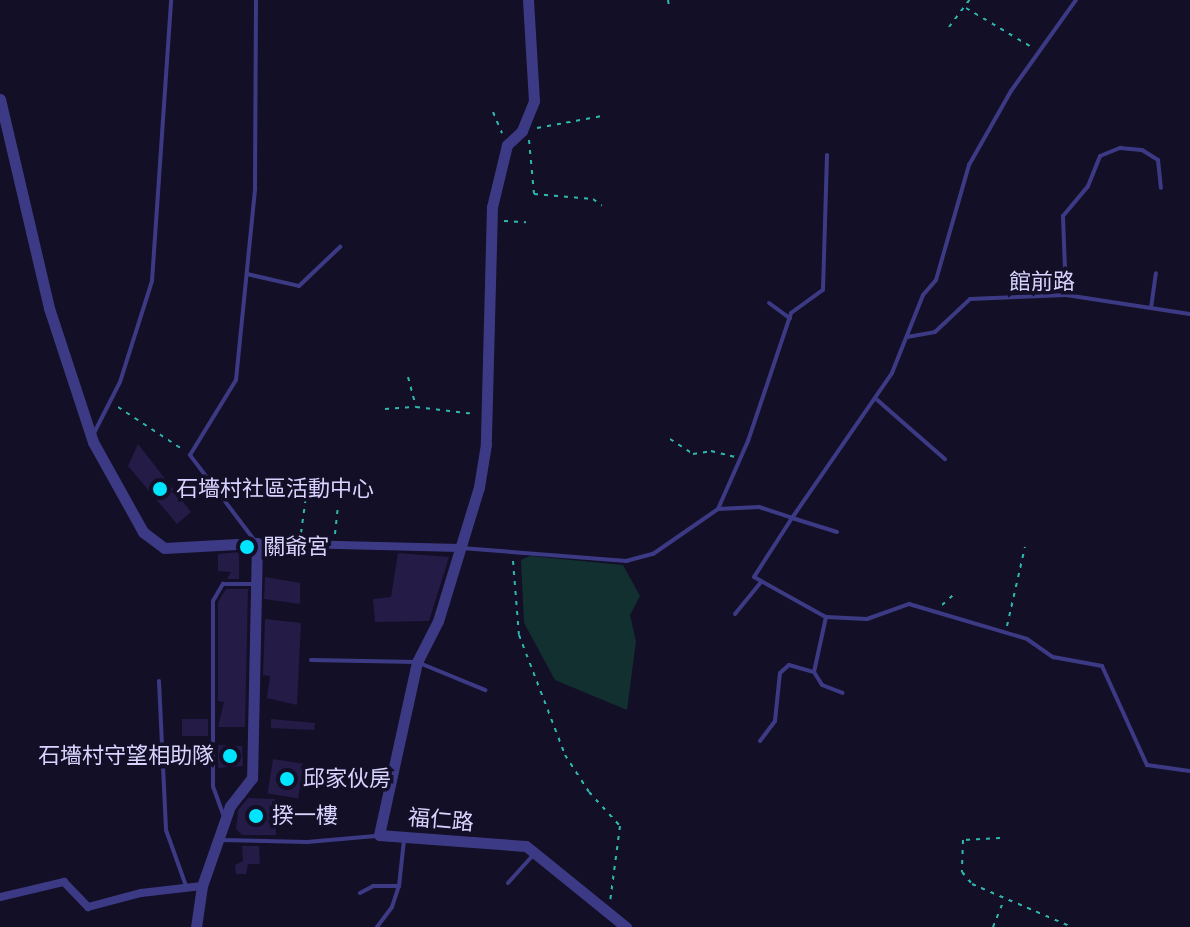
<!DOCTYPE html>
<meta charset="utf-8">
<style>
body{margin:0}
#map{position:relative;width:1190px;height:927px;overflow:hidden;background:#130f26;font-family:Poppins,"Noto Sans TC",sans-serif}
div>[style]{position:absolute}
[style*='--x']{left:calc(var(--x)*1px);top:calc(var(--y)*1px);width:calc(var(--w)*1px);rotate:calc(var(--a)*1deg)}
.green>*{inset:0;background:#12302f}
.building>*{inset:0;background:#241b47;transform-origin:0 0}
.path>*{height:2px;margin-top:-1px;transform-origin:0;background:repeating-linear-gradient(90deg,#2fb8b0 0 4px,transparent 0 10px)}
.service>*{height:4px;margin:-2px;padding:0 2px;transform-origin:2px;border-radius:2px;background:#3d3a85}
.minor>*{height:8px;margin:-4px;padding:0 4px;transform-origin:4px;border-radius:4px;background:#3d3a85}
.tertiary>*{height:11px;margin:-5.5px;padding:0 5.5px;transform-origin:5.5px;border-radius:5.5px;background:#3d3a85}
.dots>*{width:22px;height:22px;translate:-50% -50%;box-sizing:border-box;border:4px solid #130f26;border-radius:50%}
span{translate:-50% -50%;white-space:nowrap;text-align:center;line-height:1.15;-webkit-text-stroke:7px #130f26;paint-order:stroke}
.street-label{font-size:22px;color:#d9d4ff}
.poi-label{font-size:22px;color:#d9d4ff}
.left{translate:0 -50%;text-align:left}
.right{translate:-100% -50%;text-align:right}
</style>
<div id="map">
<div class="green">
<i style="clip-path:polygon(530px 556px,623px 565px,640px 596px,630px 615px,636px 641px,627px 710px,555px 680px,524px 623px,521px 560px)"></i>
</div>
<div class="building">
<i style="clip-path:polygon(138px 444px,191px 512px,177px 524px,128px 466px)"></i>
<i style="clip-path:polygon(239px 552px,239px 579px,227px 579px,231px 572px,218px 571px,218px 554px)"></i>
<i style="clip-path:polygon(398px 553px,449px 557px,429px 621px,375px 622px,373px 599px,391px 597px)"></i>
<i style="clip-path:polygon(265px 577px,300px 583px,300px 604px,264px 599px)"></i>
<i style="clip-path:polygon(226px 589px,248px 589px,245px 727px,218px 727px,224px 702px,218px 701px,218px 602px)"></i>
<i style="clip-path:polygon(265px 619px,301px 623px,297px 705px,267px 698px,270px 676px,263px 675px)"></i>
<i style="left:208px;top:719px;width:17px;height:26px;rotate:90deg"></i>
<i style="clip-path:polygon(271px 719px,315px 723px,314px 730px,271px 728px)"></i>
<i style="clip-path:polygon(218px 745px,242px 746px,243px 766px,218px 768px)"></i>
<i style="left:273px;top:759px;width:31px;height:35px;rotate:9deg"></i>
<i style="clip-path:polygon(248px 798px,275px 799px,276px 835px,242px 835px,236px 829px,238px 810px)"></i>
<i style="clip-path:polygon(242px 846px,259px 846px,260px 864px,248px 864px,246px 874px,236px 874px,235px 865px,243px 861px)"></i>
</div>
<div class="path">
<i style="--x:668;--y:0;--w:6;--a:81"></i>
<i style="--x:966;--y:8;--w:78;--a:30.8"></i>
<i style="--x:949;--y:27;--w:34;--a:-53"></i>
<i style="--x:493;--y:112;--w:23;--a:67"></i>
<i style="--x:537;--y:128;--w:66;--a:-10.5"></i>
<i style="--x:529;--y:140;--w:54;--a:84.7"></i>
<i style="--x:534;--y:194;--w:59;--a:4.8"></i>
<i style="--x:593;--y:199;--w:11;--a:38"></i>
<i style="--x:504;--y:221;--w:22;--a:3"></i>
<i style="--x:408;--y:377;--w:30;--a:75"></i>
<i style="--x:118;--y:407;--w:77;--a:33.3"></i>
<i style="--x:385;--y:409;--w:31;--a:-4"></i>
<i style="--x:416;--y:407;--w:59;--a:6.8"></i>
<i style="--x:670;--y:439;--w:27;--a:33"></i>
<i style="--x:693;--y:454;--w:18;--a:-9"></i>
<i style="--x:711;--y:451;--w:25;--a:14"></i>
<i style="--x:301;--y:533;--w:51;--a:-82.2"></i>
<i style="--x:335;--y:534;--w:27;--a:-84"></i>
<i style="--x:513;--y:561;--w:74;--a:85.4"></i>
<i style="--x:519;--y:635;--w:129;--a:69"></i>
<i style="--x:565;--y:755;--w:44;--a:57"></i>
<i style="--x:589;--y:792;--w:46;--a:47.6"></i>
<i style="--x:620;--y:826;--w:77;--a:97.5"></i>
<i style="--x:942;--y:605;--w:15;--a:-42"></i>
<i style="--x:1007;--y:626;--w:81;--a:-77.2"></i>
<i style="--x:1000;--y:838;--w:37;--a:177"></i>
<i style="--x:963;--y:840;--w:32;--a:92"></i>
<i style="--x:962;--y:872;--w:16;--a:50"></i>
<i style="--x:972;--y:884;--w:109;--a:23.3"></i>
<i style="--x:993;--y:927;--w:27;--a:-68"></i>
</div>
<div class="service">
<i style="--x:247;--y:274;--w:53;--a:13"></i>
<i style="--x:299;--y:286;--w:57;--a:-43.6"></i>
<i style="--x:1066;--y:295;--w:79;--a:-92.2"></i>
<i style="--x:1063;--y:216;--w:39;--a:-50"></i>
<i style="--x:1088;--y:186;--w:32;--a:-68"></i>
<i style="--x:1100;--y:156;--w:22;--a:-22"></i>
<i style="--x:1120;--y:148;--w:22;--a:5"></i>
<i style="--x:1142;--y:150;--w:19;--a:32"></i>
<i style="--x:1158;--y:160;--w:28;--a:84"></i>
<i style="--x:769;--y:303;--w:26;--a:36"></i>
<i style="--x:1151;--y:308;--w:35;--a:-82"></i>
<i style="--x:907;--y:337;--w:28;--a:-10"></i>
<i style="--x:935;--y:332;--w:48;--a:-43.3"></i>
<i style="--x:970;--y:299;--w:96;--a:-2.4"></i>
<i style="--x:1066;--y:295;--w:125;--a:8.7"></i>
<i style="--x:875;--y:398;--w:93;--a:41.1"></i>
<i style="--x:93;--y:435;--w:59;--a:-63"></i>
<i style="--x:120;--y:382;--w:106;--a:-72.4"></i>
<i style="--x:152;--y:281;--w:282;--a:-86.1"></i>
<i style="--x:718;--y:509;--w:74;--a:-66.2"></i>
<i style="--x:748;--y:441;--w:135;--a:-71.4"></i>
<i style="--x:791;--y:313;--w:39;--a:-36"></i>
<i style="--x:823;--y:290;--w:135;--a:-88.3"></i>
<i style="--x:837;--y:532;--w:47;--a:-162.7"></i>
<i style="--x:792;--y:518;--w:176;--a:-55.4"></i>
<i style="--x:892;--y:373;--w:84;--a:-68.3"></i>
<i style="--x:923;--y:295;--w:20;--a:-49"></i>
<i style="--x:936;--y:280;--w:120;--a:-74"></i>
<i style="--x:969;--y:165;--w:85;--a:-60.4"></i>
<i style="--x:1011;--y:91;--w:112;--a:-54.5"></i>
<i style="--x:255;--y:541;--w:108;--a:-127.1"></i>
<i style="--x:190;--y:455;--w:88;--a:-58.5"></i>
<i style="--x:236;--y:380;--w:193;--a:-84.3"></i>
<i style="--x:255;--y:188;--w:188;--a:-89.7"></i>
<i style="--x:461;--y:548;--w:166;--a:4.5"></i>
<i style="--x:626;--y:561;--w:28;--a:-15"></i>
<i style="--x:653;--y:554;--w:79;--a:-34.7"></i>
<i style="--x:718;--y:509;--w:41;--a:-2.8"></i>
<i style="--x:759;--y:507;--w:35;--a:18"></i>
<i style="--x:792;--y:518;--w:70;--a:122.8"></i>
<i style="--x:754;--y:577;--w:82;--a:29.1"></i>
<i style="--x:826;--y:617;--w:41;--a:2.8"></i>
<i style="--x:867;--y:619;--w:45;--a:-19.7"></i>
<i style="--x:909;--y:604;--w:123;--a:16.5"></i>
<i style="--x:1027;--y:639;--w:32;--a:35"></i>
<i style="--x:1053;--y:657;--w:50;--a:10.4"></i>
<i style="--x:1102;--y:666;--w:109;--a:65.6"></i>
<i style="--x:1147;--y:765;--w:43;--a:7.9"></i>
<i style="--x:735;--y:614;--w:41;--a:-50.9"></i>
<i style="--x:311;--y:660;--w:106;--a:1.1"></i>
<i style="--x:417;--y:662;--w:74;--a:22.4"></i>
<i style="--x:814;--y:672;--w:15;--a:58"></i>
<i style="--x:822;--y:685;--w:22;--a:21"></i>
<i style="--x:159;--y:681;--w:149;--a:87.3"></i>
<i style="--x:166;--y:830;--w:59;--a:70.3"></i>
<i style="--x:760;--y:741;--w:25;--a:-53"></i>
<i style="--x:775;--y:721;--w:48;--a:-84.1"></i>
<i style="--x:780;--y:673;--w:12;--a:-42"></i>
<i style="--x:789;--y:665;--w:26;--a:16"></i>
<i style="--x:814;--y:672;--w:56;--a:-77.7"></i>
<i style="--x:223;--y:814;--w:29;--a:-110"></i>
<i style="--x:213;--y:787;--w:186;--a:-90"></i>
<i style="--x:213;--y:601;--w:20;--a:-60"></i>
<i style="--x:223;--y:584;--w:33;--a:0"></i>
<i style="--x:221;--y:840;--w:86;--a:1.3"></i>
<i style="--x:307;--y:842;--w:69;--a:-5"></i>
<i style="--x:508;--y:883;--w:38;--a:-48"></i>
<i style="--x:360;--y:893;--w:15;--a:-28"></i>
<i style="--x:373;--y:886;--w:26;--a:0"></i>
<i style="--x:377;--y:927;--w:25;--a:-53"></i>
<i style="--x:392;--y:907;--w:22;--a:-72"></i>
<i style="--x:399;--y:886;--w:46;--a:-83.8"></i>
</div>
<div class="minor">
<i style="--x:257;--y:543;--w:203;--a:1.4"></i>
<i style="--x:0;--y:897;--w:66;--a:-13.2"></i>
<i style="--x:64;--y:882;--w:35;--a:46"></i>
<i style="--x:88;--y:907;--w:55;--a:-14.8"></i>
<i style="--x:141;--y:893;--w:61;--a:-6.5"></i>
</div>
<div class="tertiary">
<i style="--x:528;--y:0;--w:101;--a:86.6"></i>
<i style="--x:534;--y:101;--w:32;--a:112"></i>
<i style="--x:522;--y:131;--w:21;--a:137"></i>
<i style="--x:507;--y:145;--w:64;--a:103.6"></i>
<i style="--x:492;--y:207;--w:237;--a:91.5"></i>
<i style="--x:486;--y:444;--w:44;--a:99.2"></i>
<i style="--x:479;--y:487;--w:140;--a:107"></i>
<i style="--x:438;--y:621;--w:46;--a:117.1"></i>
<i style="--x:417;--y:662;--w:177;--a:102.4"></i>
<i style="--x:379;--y:835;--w:147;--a:4.3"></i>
<i style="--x:526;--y:846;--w:129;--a:39"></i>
<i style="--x:0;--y:99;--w:215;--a:76.8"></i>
<i style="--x:49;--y:308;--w:141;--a:71.8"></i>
<i style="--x:93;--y:442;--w:103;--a:60.9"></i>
<i style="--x:143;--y:532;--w:26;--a:37"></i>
<i style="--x:164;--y:548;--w:93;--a:-3.1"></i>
<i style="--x:257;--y:543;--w:235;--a:91.2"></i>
<i style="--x:252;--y:778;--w:36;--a:128"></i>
<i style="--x:230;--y:806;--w:85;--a:109.3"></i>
<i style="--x:202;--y:886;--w:41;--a:98.3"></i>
</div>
<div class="dots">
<i style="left:160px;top:489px;background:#00e5ff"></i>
<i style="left:247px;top:547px;background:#00e5ff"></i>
<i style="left:230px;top:756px;background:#00e5ff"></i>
<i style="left:287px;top:779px;background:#00e5ff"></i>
<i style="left:256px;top:816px;background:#00e5ff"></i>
</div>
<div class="street-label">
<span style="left:1042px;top:282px">館前路</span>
<span style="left:441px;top:820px;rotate:5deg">福仁路</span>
</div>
<div class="poi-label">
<span class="left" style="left:176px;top:489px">石墻村社區活動中心</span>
<span class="left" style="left:263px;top:547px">關爺宮</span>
<span class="right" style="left:214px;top:756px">石墻村守望相助隊</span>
<span class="left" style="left:303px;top:779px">邱家伙房</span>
<span class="left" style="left:272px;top:816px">揆一樓</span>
</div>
</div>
